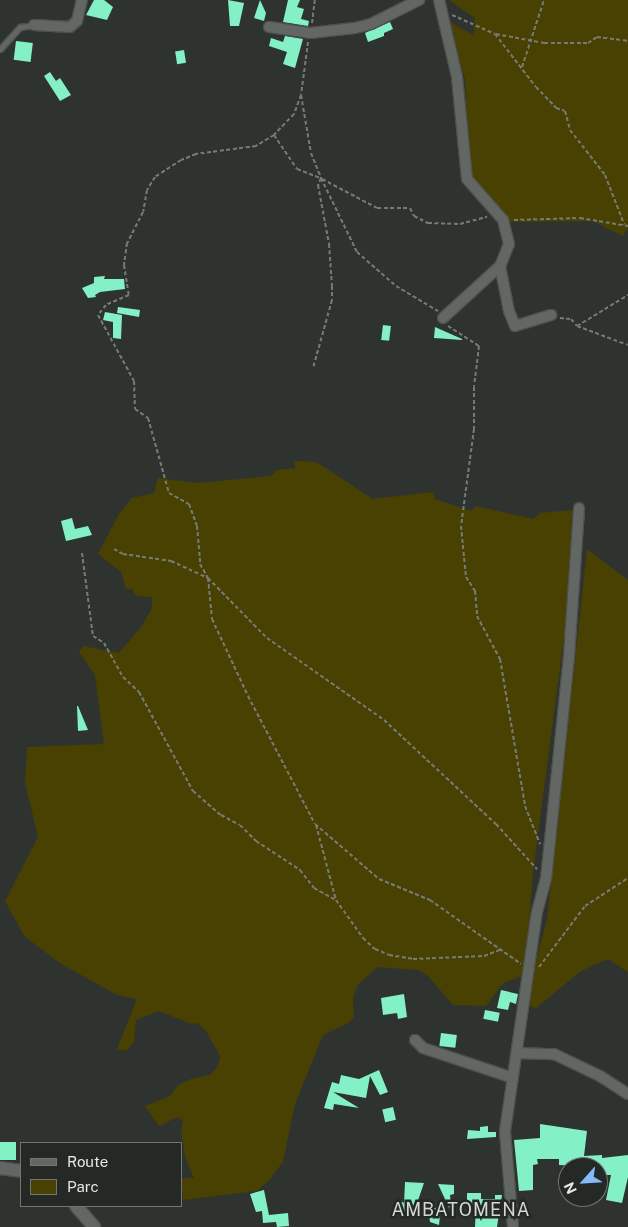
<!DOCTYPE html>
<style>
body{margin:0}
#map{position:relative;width:628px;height:1227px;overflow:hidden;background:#2f332f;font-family:"Public Sans",sans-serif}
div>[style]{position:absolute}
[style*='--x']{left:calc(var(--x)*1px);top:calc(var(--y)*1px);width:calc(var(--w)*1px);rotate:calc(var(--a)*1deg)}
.green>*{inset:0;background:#494101}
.building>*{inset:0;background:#83f0c6;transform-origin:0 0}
.path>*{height:2px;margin-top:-1px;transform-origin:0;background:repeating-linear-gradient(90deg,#777b77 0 4px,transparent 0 6.5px)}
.roads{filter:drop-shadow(1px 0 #4d504d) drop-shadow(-1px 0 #4d504d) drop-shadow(0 1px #4d504d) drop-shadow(0 -1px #4d504d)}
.service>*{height:5px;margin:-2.5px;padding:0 2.5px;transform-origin:2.5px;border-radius:2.5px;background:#636763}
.minor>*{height:10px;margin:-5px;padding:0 5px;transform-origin:5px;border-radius:5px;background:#636763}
.tertiary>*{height:12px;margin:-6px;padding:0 6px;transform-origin:6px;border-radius:6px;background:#636763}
span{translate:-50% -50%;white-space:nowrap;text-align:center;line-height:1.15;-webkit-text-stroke:5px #252925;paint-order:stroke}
.neighbourhood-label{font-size:18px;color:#d3d8d3;letter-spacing:1px}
.legend{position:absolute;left:20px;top:1142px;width:162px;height:65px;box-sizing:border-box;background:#252925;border:1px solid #727572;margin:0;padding:6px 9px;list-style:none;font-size:15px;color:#e6e8e6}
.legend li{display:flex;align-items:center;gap:10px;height:25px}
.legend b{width:25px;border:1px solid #727572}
.north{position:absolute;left:558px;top:1157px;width:50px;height:50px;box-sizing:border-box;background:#252925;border:1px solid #727572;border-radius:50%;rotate:244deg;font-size:14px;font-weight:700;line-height:20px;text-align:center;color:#e6e8e6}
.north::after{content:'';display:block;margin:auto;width:18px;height:22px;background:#86bbfb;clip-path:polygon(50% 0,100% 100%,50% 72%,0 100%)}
</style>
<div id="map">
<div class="green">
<i style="clip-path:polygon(449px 0,628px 0,628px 228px,623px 236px,593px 221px,506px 222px,470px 175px,465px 79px,447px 20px,473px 35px,475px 18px)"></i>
<i style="clip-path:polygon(295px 461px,316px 462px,373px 499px,433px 492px,435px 499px,471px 511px,476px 506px,533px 519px,540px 513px,572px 510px,568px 607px,533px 872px,525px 975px,503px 983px,486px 1006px,453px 1005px,428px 976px,418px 970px,377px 967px,357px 986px,353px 999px,354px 1017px,350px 1022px,323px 1035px,295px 1104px,283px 1162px,269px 1180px,257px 1191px,183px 1200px,181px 1178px,194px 1178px,186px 1160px,181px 1133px,183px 1120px,177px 1117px,159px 1126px,145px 1106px,170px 1096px,178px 1085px,191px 1079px,210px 1075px,218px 1066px,220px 1056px,206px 1031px,197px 1023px,192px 1024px,159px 1011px,136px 1020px,134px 1041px,127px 1051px,117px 1049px,137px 999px,117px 995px,63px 965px,25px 937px,5px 901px,38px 837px,25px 783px,27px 747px,104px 744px,95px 675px,79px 652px,83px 646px,119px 653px,142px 626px,152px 608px,152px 597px,136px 596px,132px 589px,126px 589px,121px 572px,98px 554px,119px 514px,132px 498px,154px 493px,158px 478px,197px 483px,271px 476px,277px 470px,295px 468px)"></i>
<i style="clip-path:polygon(587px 549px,628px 580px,628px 972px,608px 959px,581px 971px,536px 1008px,524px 1004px,547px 920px)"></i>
</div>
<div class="building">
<i style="clip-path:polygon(94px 0,104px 0,113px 7px,107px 20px,86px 15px)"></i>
<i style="clip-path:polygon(228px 0,244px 3px,239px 26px,230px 26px)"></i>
<i style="clip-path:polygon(260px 0,266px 13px,264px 21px,254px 18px)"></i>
<i style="clip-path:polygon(288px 0,300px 0,297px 7px,304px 9px,301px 19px,309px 21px,308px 26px,283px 22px)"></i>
<i style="clip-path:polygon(390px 22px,393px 29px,384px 33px,384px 36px,368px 42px,365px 33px)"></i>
<i style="clip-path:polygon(285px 36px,303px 39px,295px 68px,283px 64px,287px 52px,269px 46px,271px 38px,283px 42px)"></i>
<i style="left:16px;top:41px;width:17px;height:19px;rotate:7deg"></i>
<i style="left:184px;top:50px;width:13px;height:9px;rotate:81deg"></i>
<i style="clip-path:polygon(50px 72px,56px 81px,60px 78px,71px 95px,60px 101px,44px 76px)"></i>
<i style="clip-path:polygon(105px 276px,104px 279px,124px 279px,125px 289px,100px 292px,95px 295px,96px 297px,88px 298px,82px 288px,94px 283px,94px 277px)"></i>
<i style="clip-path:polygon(118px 307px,140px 310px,139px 317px,117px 313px)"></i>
<i style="clip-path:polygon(105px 312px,122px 315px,121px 339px,113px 338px,113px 322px,103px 320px)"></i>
<i style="left:383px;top:325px;width:8px;height:15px;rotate:7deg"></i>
<i style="clip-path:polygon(435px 327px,462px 339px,462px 340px,434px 338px)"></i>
<i style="clip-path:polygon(72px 518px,75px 529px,88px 526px,92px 535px,66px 541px,61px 521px)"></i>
<i style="clip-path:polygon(77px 706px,78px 706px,88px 730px,78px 731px)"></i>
<i style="clip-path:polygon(501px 990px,518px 994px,516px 1004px,510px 1002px,508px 1010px,497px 1008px)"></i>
<i style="clip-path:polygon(404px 994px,407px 1017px,398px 1019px,397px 1013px,383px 1015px,381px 998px)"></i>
<i style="left:485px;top:1010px;width:15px;height:9px;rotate:11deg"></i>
<i style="left:441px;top:1033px;width:16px;height:13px;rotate:7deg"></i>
<i style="clip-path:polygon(379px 1070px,388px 1092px,380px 1095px,370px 1076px,366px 1098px,333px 1092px,359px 1108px,334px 1104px,333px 1110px,324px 1108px,332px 1082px,339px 1084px,341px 1075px,359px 1079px)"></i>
<i style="left:393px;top:1107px;width:13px;height:11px;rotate:77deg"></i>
<i style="clip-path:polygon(540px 1124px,587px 1131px,584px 1156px,602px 1155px,602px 1158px,628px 1155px,628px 1177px,622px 1203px,606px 1200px,611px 1175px,598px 1175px,598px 1167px,559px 1165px,559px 1159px,537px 1159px,538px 1164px,533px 1165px,533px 1190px,519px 1191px,514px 1140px,540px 1138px)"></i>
<i style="clip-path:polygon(488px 1126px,488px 1132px,496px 1132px,496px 1137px,467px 1139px,468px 1130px,480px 1131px,480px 1127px)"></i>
<i style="left:0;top:1142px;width:16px;height:18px"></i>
<i style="clip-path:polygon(405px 1182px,424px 1183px,413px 1215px,397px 1209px,400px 1201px,404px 1203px)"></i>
<i style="clip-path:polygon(438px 1184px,454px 1185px,454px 1194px,450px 1195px,452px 1214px)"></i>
<i style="clip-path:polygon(264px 1190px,269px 1215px,288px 1213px,289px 1226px,277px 1227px,276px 1222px,263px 1223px,262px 1211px,256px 1212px,250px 1194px)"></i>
<i style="clip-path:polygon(467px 1193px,481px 1193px,481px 1199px,495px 1199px,495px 1195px,502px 1195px,497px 1227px,475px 1227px,476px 1205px,467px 1205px)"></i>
<i style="clip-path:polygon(441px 1207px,439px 1225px,430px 1222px,428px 1209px)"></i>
</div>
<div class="path">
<i style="--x:452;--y:15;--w:47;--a:23.8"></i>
<i style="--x:495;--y:34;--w:67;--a:52.3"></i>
<i style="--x:536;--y:87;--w:29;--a:46"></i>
<i style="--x:556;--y:108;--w:9;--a:18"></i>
<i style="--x:565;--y:111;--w:20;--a:75"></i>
<i style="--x:570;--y:130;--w:57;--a:52.1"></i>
<i style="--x:605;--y:175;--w:53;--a:68.8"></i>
<i style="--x:312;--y:23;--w:23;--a:-83"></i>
<i style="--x:496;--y:34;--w:49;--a:10.6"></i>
<i style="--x:544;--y:43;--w:44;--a:0"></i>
<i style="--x:588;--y:43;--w:11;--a:-34"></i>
<i style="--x:597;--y:37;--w:31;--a:7"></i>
<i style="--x:308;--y:42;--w:53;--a:97.5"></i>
<i style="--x:301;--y:95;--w:20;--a:110"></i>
<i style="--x:294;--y:114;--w:29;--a:134"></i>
<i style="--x:274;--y:135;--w:21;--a:149"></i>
<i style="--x:256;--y:146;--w:61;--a:172.4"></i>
<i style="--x:196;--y:154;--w:16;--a:158"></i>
<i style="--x:181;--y:160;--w:31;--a:147"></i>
<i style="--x:155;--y:177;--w:15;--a:122"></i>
<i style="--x:147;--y:190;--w:22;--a:100"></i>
<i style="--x:143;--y:212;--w:35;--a:117"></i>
<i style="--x:127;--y:243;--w:22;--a:98"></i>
<i style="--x:124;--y:265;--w:30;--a:81"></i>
<i style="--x:129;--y:295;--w:25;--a:157"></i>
<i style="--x:106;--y:305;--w:13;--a:129"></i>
<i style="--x:98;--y:315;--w:75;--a:61.4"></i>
<i style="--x:134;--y:381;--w:28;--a:88"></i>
<i style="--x:135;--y:409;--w:16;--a:35"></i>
<i style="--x:148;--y:418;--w:78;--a:74.4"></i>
<i style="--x:169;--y:493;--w:23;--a:29"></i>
<i style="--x:189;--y:504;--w:23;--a:70"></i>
<i style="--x:197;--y:526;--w:38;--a:85"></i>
<i style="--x:200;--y:564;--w:16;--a:60"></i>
<i style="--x:208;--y:578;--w:84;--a:45.5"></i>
<i style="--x:267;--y:638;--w:143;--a:35"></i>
<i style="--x:384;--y:720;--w:153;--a:42.9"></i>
<i style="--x:496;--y:824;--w:61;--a:47.7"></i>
<i style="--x:522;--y:67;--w:71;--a:-71.8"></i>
<i style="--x:301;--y:95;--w:59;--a:80.2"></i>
<i style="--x:311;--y:153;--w:27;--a:68"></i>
<i style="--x:321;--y:178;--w:8;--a:113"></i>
<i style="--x:318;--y:185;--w:60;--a:79.4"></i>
<i style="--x:329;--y:244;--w:42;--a:85.9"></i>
<i style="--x:332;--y:286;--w:14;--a:90"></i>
<i style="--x:332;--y:300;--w:71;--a:105.6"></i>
<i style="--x:274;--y:135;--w:41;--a:55.9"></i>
<i style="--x:297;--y:169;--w:26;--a:21"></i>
<i style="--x:321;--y:178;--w:82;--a:64.1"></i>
<i style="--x:357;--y:252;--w:52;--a:41.1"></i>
<i style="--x:396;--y:286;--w:49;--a:30.8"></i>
<i style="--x:322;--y:179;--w:62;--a:27.8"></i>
<i style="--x:377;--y:208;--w:33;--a:0"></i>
<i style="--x:410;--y:208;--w:9;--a:63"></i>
<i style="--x:414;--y:216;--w:16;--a:27"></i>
<i style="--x:428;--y:223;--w:32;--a:2"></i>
<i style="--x:460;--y:224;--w:28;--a:-15"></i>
<i style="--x:514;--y:220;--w:66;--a:-1.7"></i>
<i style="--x:580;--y:218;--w:49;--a:9.5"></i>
<i style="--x:560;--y:318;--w:11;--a:5"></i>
<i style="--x:571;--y:319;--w:9;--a:49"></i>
<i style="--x:577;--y:326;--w:54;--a:20.4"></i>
<i style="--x:448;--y:326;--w:37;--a:33"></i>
<i style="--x:479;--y:346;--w:41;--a:97"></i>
<i style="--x:474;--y:387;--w:42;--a:90"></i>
<i style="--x:474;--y:429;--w:98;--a:97.6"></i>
<i style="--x:461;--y:526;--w:51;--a:84.4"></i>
<i style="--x:466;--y:577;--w:17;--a:57"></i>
<i style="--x:475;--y:591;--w:25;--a:85"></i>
<i style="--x:477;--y:616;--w:49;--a:61.9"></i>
<i style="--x:500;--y:659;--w:149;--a:80.3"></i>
<i style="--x:525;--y:806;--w:41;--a:68.5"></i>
<i style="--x:577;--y:326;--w:60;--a:-31.3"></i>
<i style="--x:114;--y:549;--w:10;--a:29"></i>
<i style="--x:123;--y:554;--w:49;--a:8.3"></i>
<i style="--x:171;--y:561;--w:41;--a:24.7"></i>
<i style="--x:208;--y:578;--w:41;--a:84.4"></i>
<i style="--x:212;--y:619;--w:85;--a:64.9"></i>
<i style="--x:248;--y:696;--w:144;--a:62.4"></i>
<i style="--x:315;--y:824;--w:84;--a:40.7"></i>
<i style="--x:379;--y:879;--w:55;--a:22.4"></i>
<i style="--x:430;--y:900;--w:111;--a:35.1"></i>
<i style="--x:82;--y:553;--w:84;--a:82.5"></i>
<i style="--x:93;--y:636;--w:13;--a:32"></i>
<i style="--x:104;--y:643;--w:39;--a:61"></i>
<i style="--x:123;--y:677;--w:22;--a:43"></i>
<i style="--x:139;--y:692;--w:113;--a:61.4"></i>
<i style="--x:193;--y:791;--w:37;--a:41"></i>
<i style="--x:221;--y:815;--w:21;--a:28"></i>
<i style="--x:240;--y:825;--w:23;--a:45"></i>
<i style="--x:256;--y:841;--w:53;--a:33.4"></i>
<i style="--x:300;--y:870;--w:23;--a:52"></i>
<i style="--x:314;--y:888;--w:25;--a:29"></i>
<i style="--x:316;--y:825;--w:78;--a:75.1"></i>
<i style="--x:336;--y:900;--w:47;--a:54.6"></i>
<i style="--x:363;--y:938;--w:16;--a:43"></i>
<i style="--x:375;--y:949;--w:15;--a:23"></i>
<i style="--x:389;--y:955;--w:24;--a:9"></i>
<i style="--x:413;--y:959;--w:71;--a:-2.4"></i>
<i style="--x:484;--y:956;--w:17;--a:-21"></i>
<i style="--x:539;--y:967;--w:76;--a:-53"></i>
<i style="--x:585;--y:906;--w:51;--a:-33.1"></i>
</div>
<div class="roads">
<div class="service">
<i style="--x:0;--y:49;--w:30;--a:-48"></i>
<i style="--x:20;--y:27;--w:14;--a:-8"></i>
</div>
<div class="minor">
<i style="--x:439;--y:0;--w:79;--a:76.8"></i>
<i style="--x:457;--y:77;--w:102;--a:84.4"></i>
<i style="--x:467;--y:179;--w:55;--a:48.7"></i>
<i style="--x:503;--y:220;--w:25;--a:76"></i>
<i style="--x:509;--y:244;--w:24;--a:112"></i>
<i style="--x:500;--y:266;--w:46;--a:78.7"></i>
<i style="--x:509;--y:311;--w:16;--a:68"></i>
<i style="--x:515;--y:326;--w:38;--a:-17"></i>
<i style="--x:34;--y:25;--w:36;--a:3"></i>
<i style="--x:70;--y:27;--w:9;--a:-41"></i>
<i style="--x:77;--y:21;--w:22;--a:-77"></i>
<i style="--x:269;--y:27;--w:41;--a:8.3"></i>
<i style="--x:310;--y:33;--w:45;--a:-6.3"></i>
<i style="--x:355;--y:28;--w:16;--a:-14"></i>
<i style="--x:371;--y:24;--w:54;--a:-26.6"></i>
<i style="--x:443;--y:318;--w:77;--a:-42.4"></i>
<i style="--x:415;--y:1040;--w:11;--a:45"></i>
<i style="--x:423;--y:1048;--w:95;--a:18.4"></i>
<i style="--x:517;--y:1053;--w:37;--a:2"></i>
<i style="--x:554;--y:1054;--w:51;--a:25.6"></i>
<i style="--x:600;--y:1076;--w:33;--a:33"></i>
<i style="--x:513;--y:1227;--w:96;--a:-94.8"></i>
<i style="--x:505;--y:1131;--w:221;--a:-81.7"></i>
<i style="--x:537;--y:912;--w:34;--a:-75"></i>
<i style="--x:546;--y:879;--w:224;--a:-84.1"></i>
<i style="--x:569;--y:656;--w:148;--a:-86.1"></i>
</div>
<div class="tertiary">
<i style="--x:0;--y:1168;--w:21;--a:8"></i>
<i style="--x:76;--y:1206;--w:28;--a:49"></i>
</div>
</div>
<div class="neighbourhood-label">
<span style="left:461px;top:1210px">AMBATOMENA</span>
</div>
<ul class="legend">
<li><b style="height:6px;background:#636763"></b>Route</li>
<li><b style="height:14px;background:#494101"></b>Parc</li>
</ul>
<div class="north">N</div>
</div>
